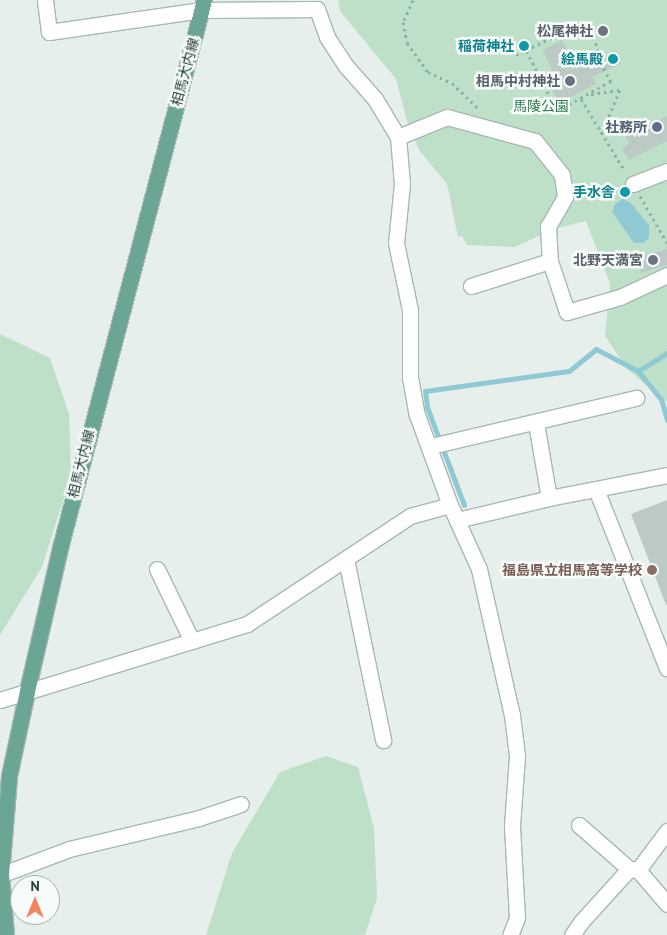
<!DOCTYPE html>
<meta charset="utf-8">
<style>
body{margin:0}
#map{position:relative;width:667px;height:935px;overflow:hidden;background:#e6efeb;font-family:"PT Sans","Noto Sans JP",sans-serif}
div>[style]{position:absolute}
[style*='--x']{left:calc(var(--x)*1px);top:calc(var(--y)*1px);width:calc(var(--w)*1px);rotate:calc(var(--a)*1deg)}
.green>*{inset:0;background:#bfe0c8}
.water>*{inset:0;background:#8ec9d4}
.stream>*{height:5px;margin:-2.5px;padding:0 2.5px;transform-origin:2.5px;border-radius:2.5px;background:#8ec9d4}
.building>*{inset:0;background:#bbcac4}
.path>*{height:3px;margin-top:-1.5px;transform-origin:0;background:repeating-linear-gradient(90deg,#86b3a5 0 2.5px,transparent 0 6.5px)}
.roads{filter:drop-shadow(1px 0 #a8b8b2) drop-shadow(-1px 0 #a8b8b2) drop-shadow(0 1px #a8b8b2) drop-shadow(0 -1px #a8b8b2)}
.minor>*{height:15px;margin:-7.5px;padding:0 7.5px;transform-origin:7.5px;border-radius:7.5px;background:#fff}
.major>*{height:15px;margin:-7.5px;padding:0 7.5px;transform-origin:7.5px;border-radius:7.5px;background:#6aa596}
.dots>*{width:14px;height:14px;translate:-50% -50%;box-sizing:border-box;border:2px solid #f7fbf9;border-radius:50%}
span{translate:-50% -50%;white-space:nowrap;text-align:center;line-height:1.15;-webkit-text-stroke:5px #f7fbf9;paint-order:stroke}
.worship-label{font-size:14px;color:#5b616d;font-weight:700}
.right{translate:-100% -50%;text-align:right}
.culture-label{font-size:14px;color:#0d838f;font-weight:700}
.street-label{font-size:14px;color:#24423a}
.park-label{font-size:14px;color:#2d7a4b}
.service-label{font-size:14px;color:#4e5e75;font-weight:700}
.education-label{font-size:14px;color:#785e54;font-weight:700}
.north{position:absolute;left:10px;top:875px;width:50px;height:50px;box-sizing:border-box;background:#f7fbf9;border:1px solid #a3b1ad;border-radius:50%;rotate:0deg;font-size:14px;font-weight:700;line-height:20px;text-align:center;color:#24423a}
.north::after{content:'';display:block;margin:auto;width:18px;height:22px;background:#f4845f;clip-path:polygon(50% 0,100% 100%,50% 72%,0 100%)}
</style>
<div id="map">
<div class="green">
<i style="clip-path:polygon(338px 0,667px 0,667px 402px,627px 369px,605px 336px,610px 284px,586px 221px,554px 229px,515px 247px,467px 245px,462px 236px,458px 237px,447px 184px,419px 150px,407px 121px,396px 79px,340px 11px)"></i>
<i style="clip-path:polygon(0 334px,50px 358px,69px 414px,71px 476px,42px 567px,0 635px)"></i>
<i style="clip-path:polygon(326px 756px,358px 767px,374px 828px,377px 898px,365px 935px,206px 935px,232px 853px,280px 772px)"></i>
</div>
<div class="water">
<i style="clip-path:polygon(623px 199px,631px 203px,649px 225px,649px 237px,644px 243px,634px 243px,612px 212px,615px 204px)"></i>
</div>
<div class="stream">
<i style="--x:638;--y:371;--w:34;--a:-32"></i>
<i style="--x:464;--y:505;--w:105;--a:-110.7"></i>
<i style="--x:427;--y:407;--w:16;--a:-97"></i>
<i style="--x:425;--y:391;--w:145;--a:-7.9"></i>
<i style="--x:569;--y:371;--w:35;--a:-39"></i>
<i style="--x:596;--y:349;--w:47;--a:27.6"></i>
<i style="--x:638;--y:371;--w:36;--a:51"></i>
<i style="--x:661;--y:399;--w:22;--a:74"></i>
</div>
<div class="building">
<i style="clip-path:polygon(562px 40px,576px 69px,615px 51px,621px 64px,592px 77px,596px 84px,559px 103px,545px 74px,552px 70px,543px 50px)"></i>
<i style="clip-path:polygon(667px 116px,667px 141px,629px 160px,622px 149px,629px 144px,626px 137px)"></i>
<i style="clip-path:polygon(667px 249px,667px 265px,641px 273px,637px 258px)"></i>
<i style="clip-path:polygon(667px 500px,667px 605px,666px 605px,631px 514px)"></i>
</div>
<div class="path">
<i style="--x:413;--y:0;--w:24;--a:114"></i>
<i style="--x:403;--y:22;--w:21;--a:79"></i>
<i style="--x:407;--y:43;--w:36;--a:54"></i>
<i style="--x:428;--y:72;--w:26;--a:25"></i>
<i style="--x:452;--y:83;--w:37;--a:44"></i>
<i style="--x:566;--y:31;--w:9;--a:41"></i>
<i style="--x:573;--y:37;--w:18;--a:-19"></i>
<i style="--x:590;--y:31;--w:20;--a:66"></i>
<i style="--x:598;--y:49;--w:8;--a:97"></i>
<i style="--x:597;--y:57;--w:28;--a:60"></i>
<i style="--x:611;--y:81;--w:62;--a:150.9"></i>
<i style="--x:557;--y:111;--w:68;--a:-116.9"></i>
<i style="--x:526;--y:50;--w:44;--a:-25.4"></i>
<i style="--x:516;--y:55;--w:11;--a:-27"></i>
<i style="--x:591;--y:94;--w:29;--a:-8"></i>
<i style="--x:620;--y:90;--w:49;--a:112.9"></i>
<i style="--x:581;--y:99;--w:84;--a:58.6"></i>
<i style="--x:640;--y:196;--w:54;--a:60.1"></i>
</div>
<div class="roads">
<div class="minor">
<i style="--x:45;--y:0;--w:32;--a:83"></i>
<i style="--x:49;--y:32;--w:154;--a:-8.2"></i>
<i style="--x:201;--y:10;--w:116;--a:-0.5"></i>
<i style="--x:317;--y:9;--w:30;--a:70"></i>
<i style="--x:327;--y:37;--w:35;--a:57"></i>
<i style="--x:346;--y:66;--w:44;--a:48.7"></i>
<i style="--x:375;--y:99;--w:44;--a:58.8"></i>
<i style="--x:398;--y:137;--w:47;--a:85.1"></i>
<i style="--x:402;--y:184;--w:59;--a:95.8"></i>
<i style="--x:396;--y:243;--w:68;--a:78.2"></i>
<i style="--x:410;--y:310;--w:67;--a:90"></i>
<i style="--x:410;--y:377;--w:39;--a:80"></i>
<i style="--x:417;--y:415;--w:96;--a:69.9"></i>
<i style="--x:450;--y:505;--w:70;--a:65.6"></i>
<i style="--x:479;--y:569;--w:150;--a:77.3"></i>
<i style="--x:512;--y:715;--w:41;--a:83"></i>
<i style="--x:517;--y:756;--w:70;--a:94.1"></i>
<i style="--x:512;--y:826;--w:92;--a:86.9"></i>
<i style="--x:517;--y:918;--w:18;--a:112"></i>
<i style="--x:398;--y:137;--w:53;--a:-22.2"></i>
<i style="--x:447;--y:117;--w:91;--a:15.3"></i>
<i style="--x:535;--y:141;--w:43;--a:51.5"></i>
<i style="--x:562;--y:175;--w:22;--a:82"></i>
<i style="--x:565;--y:197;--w:34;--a:120"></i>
<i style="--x:548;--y:226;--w:35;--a:87"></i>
<i style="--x:550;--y:261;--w:54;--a:71.6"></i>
<i style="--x:567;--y:312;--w:55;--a:-15.8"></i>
<i style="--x:620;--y:297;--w:52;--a:-25.1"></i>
<i style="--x:633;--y:184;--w:36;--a:-21"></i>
<i style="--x:471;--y:286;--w:83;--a:-17.6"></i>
<i style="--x:536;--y:423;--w:76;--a:80.2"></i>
<i style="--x:431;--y:446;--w:211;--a:-13.2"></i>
<i style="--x:596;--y:489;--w:193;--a:68.4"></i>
<i style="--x:457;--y:520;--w:95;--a:-13.4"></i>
<i style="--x:549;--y:498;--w:120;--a:-11"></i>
<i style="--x:346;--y:559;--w:185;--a:78.4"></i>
<i style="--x:157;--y:569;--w:80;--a:64.1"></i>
<i style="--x:0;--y:700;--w:258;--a:-17.1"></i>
<i style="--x:247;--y:624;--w:196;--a:-33.5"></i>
<i style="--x:410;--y:516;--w:41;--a:-15.4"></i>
<i style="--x:579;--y:825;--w:67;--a:41.3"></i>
<i style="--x:638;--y:870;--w:45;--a:49.5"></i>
<i style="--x:0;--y:875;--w:74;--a:-20.6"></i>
<i style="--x:69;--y:849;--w:134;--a:-13.4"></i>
<i style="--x:199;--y:818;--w:44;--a:-18.4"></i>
<i style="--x:572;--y:935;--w:16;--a:-55"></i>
<i style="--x:581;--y:922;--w:72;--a:-47.8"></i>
<i style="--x:629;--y:869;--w:9;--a:6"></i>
<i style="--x:638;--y:870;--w:49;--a:-53.4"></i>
</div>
<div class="major">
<i style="--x:6;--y:935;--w:61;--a:-94.7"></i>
<i style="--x:1;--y:874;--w:98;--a:-85.3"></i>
<i style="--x:9;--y:776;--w:87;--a:-78"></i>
<i style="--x:27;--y:691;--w:151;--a:-77"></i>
<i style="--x:61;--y:544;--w:562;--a:-75.27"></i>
</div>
</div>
<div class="dots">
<i style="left:603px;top:31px;background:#6b7280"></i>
<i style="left:524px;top:46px;background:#0f9aa8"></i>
<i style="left:613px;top:59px;background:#0f9aa8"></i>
<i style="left:570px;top:81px;background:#6b7280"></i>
<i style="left:657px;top:127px;background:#5c6f8a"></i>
<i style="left:625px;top:192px;background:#0f9aa8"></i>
<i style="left:653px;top:260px;background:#6b7280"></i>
<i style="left:652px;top:570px;background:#8d6e63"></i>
</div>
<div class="worship-label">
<span class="right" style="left:593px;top:31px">松尾神社</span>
<span class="right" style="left:560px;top:81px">相馬中村神社</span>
<span class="right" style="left:643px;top:260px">北野天満宮</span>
</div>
<div class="culture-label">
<span class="right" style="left:514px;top:46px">稲荷神社</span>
<span class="right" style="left:603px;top:59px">絵馬殿</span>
<span class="right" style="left:615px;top:192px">手水舎</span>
</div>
<div class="street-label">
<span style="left:185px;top:72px;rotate:-75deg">相馬大内線</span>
<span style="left:81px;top:464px;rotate:-76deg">相馬大内線</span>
</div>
<div class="park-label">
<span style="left:541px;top:106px">馬陵公園</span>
</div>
<div class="service-label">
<span class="right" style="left:647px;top:127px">社務所</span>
</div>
<div class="education-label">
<span class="right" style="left:642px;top:570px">福島県立相馬高等学校</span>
</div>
<div class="north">N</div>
</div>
